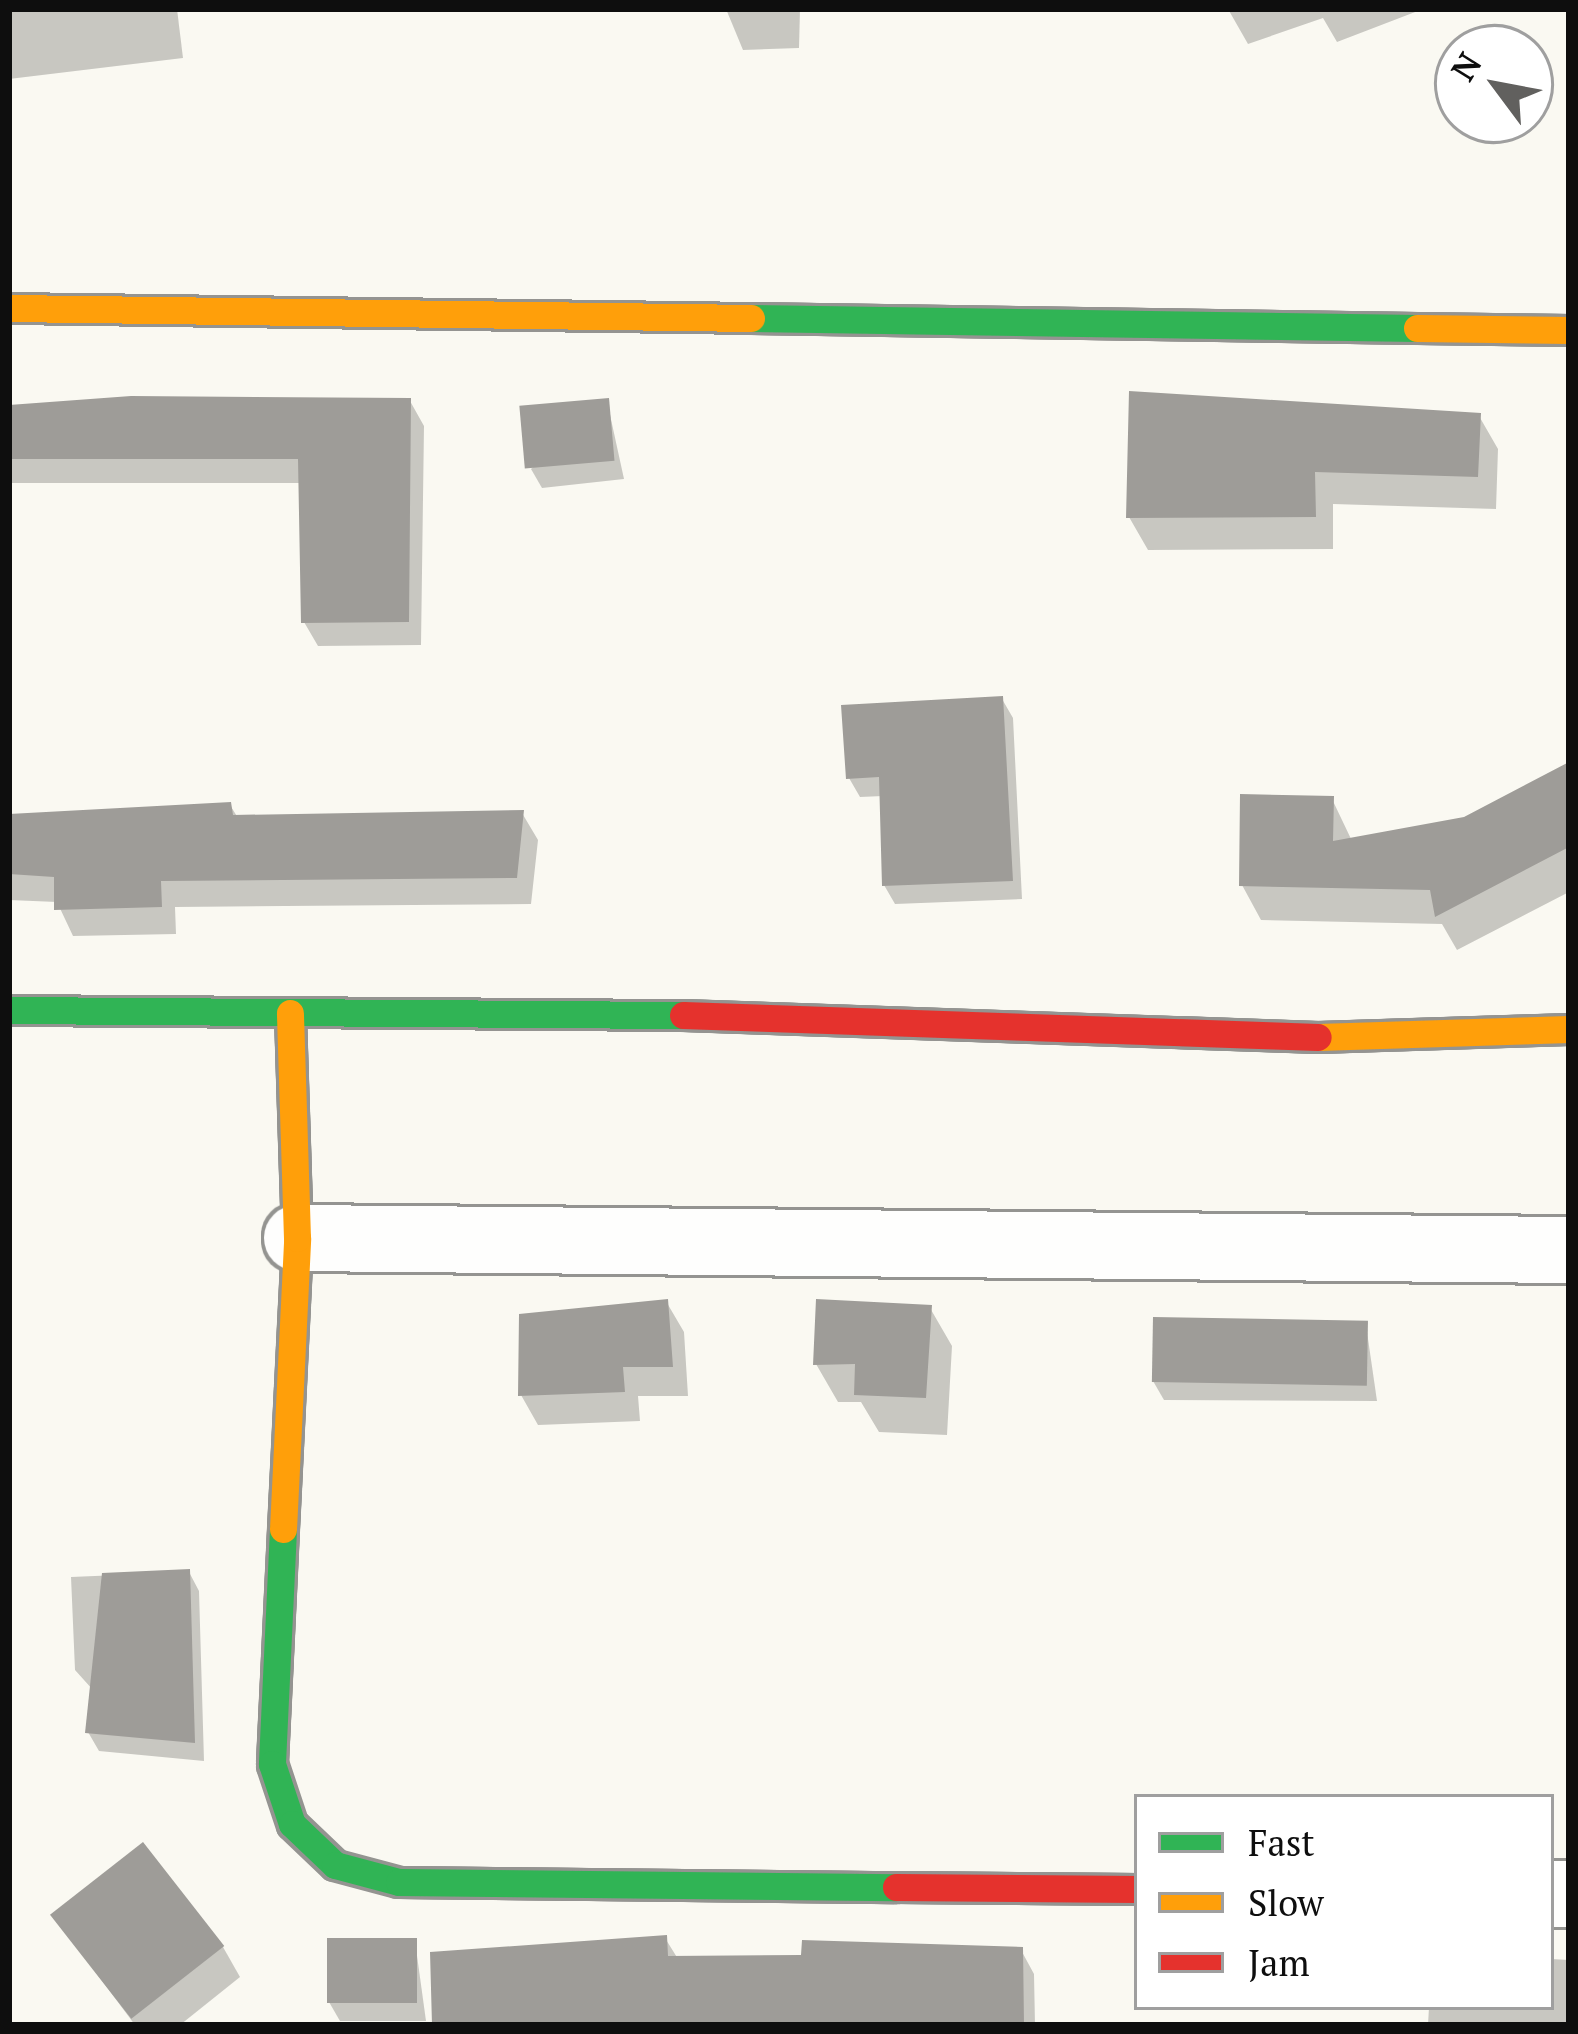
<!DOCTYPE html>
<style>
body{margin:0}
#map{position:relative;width:1578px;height:2034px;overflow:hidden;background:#faf9f2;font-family:"PT Serif",serif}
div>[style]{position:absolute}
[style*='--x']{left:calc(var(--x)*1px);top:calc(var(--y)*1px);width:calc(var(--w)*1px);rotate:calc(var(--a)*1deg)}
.shadow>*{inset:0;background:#0003}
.building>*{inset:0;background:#9e9c98;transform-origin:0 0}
.roads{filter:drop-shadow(3px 0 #949491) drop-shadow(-3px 0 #949491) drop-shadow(0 3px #949491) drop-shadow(0 -3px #949491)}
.street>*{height:66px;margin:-33px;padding:0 33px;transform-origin:33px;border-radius:33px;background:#fefefd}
.fast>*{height:27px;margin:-13.5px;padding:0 13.5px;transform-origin:13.5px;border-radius:13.5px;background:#30b455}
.slow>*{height:27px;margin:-13.5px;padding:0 13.5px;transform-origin:13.5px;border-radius:13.5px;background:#ff9f0a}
.jam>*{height:27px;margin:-13.5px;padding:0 13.5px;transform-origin:13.5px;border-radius:13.5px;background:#e5322d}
span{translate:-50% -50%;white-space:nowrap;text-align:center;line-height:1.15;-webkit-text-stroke:12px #fff;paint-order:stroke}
.frame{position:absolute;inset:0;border:12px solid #0e0e0e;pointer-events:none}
.legend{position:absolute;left:1134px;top:1794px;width:420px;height:216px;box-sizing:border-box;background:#fff;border:3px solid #9f9f9f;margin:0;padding:15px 21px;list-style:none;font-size:36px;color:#0e0e0e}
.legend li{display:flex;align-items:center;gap:24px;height:60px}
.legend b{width:60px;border:3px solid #9f9f9f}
.north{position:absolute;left:1434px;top:24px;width:120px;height:120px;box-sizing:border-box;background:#fff;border:3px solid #9f9f9f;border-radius:50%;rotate:302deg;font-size:33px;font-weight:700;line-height:48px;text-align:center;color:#0e0e0e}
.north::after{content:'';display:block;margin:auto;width:42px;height:54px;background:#61605e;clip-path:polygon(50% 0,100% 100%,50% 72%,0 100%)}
</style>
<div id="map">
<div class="shadow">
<i style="clip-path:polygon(9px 9px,177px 9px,183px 58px,9px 79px)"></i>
<i style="clip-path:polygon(726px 9px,800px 9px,799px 48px,743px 50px)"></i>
<i style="clip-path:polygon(1423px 9px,1337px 42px,1323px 18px,1248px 44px,1228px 9px)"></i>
<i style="clip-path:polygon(1132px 394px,1479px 416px,1498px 449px,1496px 509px,1333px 504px,1333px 549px,1148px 550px,1129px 517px)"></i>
<i style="clip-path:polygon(410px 401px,424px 426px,421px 645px,318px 646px,304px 622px,302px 483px,9px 483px,9px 408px)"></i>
<i style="clip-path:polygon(607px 401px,624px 479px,542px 488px,531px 469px)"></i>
<i style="clip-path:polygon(1002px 699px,1013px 718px,1022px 899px,895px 904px,884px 885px,883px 796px,860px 797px,849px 778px)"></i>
<i style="clip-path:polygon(1569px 766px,1569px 892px,1457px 950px,1442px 924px,1261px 920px,1242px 885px,1332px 799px,1352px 841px,1465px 820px)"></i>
<i style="clip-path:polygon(230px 805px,238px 818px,522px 813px,538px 840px,531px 904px,175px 907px,176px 934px,73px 936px,57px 902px,9px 900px,9px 817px)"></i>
<i style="clip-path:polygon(667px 1303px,684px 1332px,688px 1396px,638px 1396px,640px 1421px,538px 1425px,521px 1395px)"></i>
<i style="clip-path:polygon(930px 1308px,952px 1346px,947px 1435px,879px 1432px,861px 1402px,838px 1402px,816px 1364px)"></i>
<i style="clip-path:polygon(1366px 1325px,1377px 1401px,1164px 1400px,1153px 1381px)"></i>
<i style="clip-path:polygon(189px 1572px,199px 1591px,204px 1761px,99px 1751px,88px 1732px,93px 1690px,75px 1670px,71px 1577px)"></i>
<i style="clip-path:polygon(53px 1915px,223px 1947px,240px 1977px,180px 2025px,135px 2025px)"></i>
<i style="clip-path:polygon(665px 1938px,678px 1959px,1021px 1950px,1034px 1974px,1035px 2025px,435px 2025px)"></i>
<i style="clip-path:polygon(415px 1941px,426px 2021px,340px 2021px,329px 2002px)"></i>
<i style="clip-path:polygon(1551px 1959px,1569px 1960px,1569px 2025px,1428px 2025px,1429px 2007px,1551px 2007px)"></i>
</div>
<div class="building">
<i style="clip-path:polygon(1129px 391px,1481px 413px,1478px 477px,1315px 472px,1316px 517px,1126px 518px)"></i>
<i style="clip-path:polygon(131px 396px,411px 398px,409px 622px,301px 623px,298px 459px,9px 459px,9px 405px)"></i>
<i style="left:609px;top:398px;width:63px;height:90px;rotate:85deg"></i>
<i style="clip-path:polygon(1003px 696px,1013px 881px,882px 886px,879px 777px,846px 779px,841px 705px)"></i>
<i style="clip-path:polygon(1569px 762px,1569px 847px,1435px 917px,1430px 890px,1239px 886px,1240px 794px,1334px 796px,1333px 841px,1464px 817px)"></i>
<i style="clip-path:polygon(231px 802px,233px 815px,524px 810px,517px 878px,161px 881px,162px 907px,54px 910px,54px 877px,9px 874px,9px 814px)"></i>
<i style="clip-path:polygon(668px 1299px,673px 1367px,623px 1367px,625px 1392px,518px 1396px,519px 1314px)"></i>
<i style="clip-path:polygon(816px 1299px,932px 1305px,926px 1398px,854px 1395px,855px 1364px,813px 1365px)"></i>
<i style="left:1153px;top:1317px;width:215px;height:65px;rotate:1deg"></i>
<i style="clip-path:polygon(190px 1569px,195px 1743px,85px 1733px,102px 1573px)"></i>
<i style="left:143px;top:1842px;width:132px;height:118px;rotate:52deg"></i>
<i style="clip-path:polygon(667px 1935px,668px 1956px,801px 1955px,802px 1940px,1023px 1947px,1024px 2025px,432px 2025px,430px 1952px)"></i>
<i style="left:327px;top:1938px;width:90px;height:65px"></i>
</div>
<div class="roads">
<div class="street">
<i style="--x:297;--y:1238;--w:1272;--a:0.54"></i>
<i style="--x:1551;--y:1894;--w:18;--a:0"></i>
</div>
<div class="fast">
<i style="--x:751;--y:318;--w:666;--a:0.86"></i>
<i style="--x:9;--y:1010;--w:674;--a:0.43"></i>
<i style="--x:283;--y:1529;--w:235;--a:92.7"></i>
<i style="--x:272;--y:1764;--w:63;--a:71.6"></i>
<i style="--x:292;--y:1824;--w:59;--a:43.6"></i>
<i style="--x:335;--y:1865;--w:66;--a:14.9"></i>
<i style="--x:399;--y:1882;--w:497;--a:0.6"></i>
</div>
<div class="slow">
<i style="--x:9;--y:308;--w:742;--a:0.77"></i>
<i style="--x:1417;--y:328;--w:152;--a:0.8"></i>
<i style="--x:1318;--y:1037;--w:251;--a:-1.8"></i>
<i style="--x:283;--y:1529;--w:291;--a:-87.2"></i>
<i style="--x:297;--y:1238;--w:225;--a:-91.8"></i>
</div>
<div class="jam">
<i style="--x:683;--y:1015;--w:635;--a:1.98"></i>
<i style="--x:896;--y:1887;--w:241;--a:0.5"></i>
</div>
</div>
<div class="frame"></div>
<ul class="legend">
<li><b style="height:15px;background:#30b455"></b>Fast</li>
<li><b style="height:15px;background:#ff9f0a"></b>Slow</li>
<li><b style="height:15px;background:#e5322d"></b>Jam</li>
</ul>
<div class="north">N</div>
</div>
